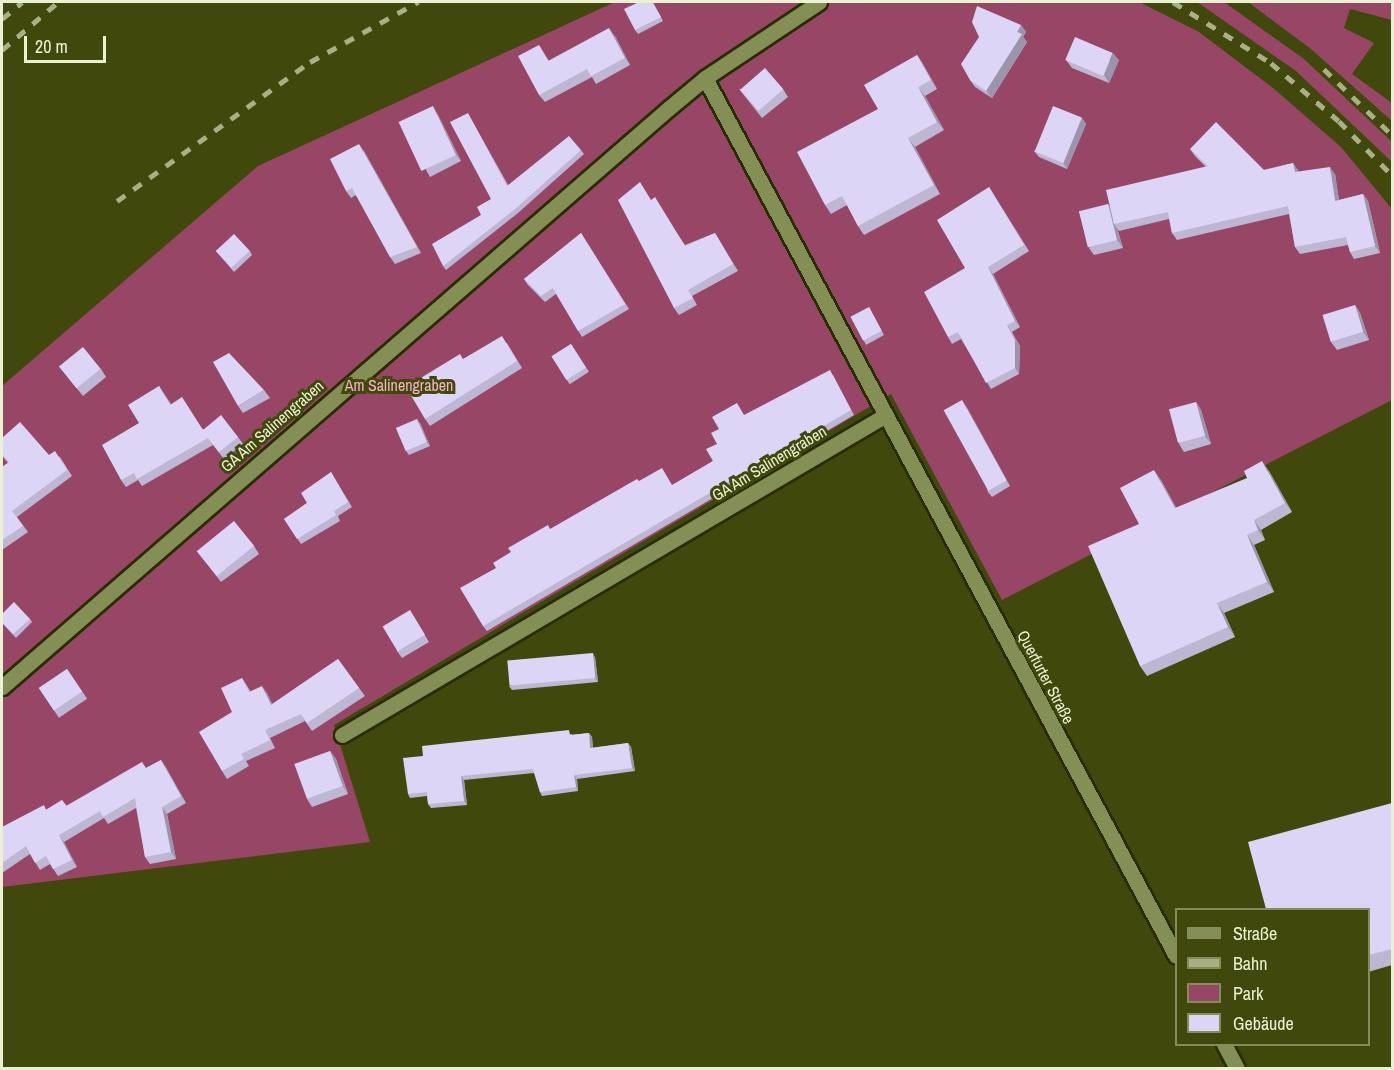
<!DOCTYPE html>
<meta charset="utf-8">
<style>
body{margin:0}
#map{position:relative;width:1394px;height:1070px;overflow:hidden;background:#40480c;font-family:"Archivo Narrow",sans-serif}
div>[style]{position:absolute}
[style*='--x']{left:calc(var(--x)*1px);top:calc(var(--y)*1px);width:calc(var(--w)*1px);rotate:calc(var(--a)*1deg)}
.green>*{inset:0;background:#974666}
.roads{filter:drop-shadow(2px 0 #282d01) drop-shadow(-2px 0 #282d01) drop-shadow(0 2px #282d01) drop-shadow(0 -2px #282d01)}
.minor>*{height:15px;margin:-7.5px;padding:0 7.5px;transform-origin:7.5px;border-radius:7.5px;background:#848f55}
.rail>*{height:4.5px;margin-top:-2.25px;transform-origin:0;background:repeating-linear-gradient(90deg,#a9b086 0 10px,transparent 0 20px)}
.wall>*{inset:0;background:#beb7d4;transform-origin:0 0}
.shaded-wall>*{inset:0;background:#9b95ac}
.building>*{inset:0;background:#ddd5f6;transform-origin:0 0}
span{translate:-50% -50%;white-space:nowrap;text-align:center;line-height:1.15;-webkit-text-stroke:6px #40480c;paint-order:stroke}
.park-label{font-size:16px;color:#f7b1c9}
.street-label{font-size:16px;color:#ebf2d3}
.frame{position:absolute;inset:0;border:3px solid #ebf2d3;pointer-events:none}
.legend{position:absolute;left:1175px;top:908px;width:195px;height:138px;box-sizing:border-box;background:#40480c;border:2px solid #848c5c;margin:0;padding:8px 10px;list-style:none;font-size:18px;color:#ebf2d3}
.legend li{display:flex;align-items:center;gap:12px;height:30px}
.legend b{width:30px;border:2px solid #848c5c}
.scale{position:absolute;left:24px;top:36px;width:82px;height:27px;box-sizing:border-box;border:3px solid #ebf2d3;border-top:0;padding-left:8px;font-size:18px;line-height:21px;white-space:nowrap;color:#ebf2d3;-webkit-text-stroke:4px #40480c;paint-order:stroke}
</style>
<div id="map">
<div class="green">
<i style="clip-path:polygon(615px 2px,1139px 2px,1199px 32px,1273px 88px,1341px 147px,1392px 209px,1392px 400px,1002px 600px,891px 394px,334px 725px,370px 842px,2px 887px,2px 386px,258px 166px)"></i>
<i style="clip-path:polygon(1197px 2px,1224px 2px,1304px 59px,1391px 141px,1392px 162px,1296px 71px)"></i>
<i style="clip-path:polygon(1248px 2px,1392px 2px,1392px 20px,1350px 9px,1344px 28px,1374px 43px,1352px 74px,1392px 103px,1392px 121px,1311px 49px)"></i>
</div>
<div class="roads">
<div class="minor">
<i style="--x:705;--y:78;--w:996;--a:61.79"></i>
<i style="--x:2;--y:687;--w:883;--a:-40.96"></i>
<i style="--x:669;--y:108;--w:47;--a:-39.8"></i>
<i style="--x:705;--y:78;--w:137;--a:-33.7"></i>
<i style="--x:342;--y:735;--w:631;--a:-30.47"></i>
<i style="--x:1224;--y:1044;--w:27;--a:62"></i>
</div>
</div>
<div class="rail">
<i style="--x:1173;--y:2;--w:115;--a:31.9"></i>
<i style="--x:1271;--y:63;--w:89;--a:40.5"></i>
<i style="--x:1339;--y:121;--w:76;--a:45.5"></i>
<i style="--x:2;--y:19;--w:26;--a:-40"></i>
<i style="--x:2;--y:50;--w:74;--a:-40.6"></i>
<i style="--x:1324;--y:69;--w:95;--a:44.1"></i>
<i style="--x:117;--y:201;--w:238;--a:-35.8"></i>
<i style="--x:310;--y:62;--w:124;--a:-29.1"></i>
</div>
<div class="wall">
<i style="clip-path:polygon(639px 2px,653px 2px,663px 21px,638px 34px,635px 30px)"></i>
<i style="clip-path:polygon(1021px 25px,1026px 32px,1023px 37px,1027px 42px,992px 98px,975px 87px,970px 80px)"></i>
<i style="clip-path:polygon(615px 36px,630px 65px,596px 84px,592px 77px,545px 102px,539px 95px,539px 45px,549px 61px)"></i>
<i style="clip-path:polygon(917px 55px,923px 64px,937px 89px,925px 96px,944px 130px,915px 147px,940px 194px,864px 235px,858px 226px,847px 205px,831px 214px,825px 205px,878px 109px)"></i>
<i style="clip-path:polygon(1066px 60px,1119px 60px,1109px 83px,1072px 68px)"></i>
<i style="clip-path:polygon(739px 89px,783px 89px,788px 97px,762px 118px)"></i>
<i style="clip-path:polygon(437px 113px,461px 161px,430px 177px,426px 170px)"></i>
<i style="clip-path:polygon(470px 117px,508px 185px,581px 150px,584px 154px,518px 213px,446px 270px,443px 266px,481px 215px,491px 199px)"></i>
<i style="clip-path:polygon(1082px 118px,1086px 124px,1067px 169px,1039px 157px,1034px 151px)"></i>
<i style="clip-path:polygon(1190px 149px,1264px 170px,1293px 163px,1298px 172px,1335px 174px,1339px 200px,1363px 194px,1368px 201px,1380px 253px,1354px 259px,1350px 252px,1348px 245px,1300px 254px,1295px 247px,1289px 214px,1177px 240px,1172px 233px,1169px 219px,1119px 231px,1117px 228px,1123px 248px,1094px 255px,1089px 248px,1108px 204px,1111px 208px,1206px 167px,1195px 156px)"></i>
<i style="clip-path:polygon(364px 151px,421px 253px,395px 264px,390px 257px,356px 195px,351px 198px,346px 191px)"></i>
<i style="clip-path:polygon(989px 187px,1029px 251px,993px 274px,1020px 327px,1012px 332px,1020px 346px,1019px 374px,991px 389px,961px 339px,952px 344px,948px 337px,965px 268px)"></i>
<i style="clip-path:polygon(652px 199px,685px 245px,715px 233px,738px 271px,692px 296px,697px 305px,679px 315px,674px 308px)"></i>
<i style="clip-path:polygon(581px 233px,629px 309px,582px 337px,556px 294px,545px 302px,528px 285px,524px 279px)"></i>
<i style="clip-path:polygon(216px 251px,250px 251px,252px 255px,234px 272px)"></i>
<i style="clip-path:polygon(1355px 305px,1360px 313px,1369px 340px,1337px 350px,1331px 342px)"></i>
<i style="clip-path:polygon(869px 307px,884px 335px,866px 345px,864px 341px)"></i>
<i style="clip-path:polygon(507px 343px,522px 368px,430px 426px,425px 419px,463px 359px)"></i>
<i style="left:571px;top:344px;width:33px;height:23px;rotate:57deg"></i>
<i style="clip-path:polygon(59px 366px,101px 369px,106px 377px,83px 396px)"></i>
<i style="clip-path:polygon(833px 375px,854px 415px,487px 631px,483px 626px,496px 568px,511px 552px,639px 481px,673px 485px,713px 461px,717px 444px,745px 415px)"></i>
<i style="clip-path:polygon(159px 386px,171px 404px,203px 429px,238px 437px,243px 444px,224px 459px,213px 445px,142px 486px,138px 480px,126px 487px,121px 480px,139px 423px)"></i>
<i style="clip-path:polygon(264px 390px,270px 398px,243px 413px,238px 406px)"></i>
<i style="clip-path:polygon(1196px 402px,1201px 410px,1211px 444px,1184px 452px,1179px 444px)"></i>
<i style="clip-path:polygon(966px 406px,1010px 486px,992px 497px,988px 492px)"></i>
<i style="clip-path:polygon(420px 423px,430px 446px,409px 455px,406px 451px)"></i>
<i style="clip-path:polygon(2px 438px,49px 455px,60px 457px,72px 476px,17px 517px,28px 532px,2px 550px,2px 467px,8px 463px,2px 456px)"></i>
<i style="clip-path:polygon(1269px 471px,1292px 512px,1261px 530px,1265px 540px,1254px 545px,1274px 592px,1224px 613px,1235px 637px,1147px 676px,1140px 666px,1139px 524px,1161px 480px,1176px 508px)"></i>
<i style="clip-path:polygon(331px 472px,352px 507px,338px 516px,340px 521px,301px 544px,284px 519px,307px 503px)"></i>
<i style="clip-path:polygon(254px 546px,259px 554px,221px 582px,197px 551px)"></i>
<i style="clip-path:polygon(2px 614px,30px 619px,32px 622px,16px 638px,2px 623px)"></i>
<i style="clip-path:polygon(414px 617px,429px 642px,402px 658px,397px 651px)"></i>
<i style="clip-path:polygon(595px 657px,598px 682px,512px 690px,509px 686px)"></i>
<i style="clip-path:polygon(338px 659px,365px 696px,312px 731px,305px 721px,270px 738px,275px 748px,246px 761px,249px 766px,227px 779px,222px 771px,232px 712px,242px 678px,251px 692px,267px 693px,272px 704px)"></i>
<i style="left:67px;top:669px;width:36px;height:34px;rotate:56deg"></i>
<i style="clip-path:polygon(589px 733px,592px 737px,593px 748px,628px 743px,631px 747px,635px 771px,577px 779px,578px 791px,542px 796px,540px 792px,534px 773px,464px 780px,467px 805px,431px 808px,428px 804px,427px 796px,410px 798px,408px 794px,423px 756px,572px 734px,572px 735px)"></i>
<i style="clip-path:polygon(330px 751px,336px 759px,348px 794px,312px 807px,307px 799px)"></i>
<i style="clip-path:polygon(161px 760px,186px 803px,167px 814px,176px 859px,150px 864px,145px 857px,136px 808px,108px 824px,104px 818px,64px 842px,77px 867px,58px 876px,50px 864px,40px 870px,30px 854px,2px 873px,2px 827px,47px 809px,62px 800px,67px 806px,146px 768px)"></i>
<i style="clip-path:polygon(1392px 803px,1392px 965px,1368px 972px,1368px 909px)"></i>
</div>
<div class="shaded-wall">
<i style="clip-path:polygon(1021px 25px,1026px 32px,1023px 37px,1027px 42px,992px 98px,986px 91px)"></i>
<i style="clip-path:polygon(609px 28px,615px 36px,630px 65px,625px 58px)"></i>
<i style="clip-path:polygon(1113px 53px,1119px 60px,1109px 83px,1104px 75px)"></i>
<i style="clip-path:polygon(917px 55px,923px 64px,937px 89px,931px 80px)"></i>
<i style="clip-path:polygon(918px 87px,925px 96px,944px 130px,937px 122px)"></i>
<i style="clip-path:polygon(433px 106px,437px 113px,461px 161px,456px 155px)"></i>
<i style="clip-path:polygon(1082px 118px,1086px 124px,1067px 169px,1063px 163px)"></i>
<i style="clip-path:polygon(908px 138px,915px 147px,940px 194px,934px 185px)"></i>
<i style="clip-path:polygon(359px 144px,364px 151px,421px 253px,417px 247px)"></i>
<i style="clip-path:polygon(1293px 163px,1298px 170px,1300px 179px,1295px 172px)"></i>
<i style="clip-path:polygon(1330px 167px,1335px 174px,1340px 208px,1335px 201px)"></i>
<i style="clip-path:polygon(1363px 194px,1368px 201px,1380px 253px,1375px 246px)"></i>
<i style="clip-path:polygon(1108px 204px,1113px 212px,1114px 224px,1117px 228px,1123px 248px,1117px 240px)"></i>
<i style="clip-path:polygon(988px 267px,993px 274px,1020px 327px,1015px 321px)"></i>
<i style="clip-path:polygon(1355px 305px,1360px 313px,1369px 340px,1363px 332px)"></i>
<i style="clip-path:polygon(1007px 325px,1020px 346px,1019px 374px,1015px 368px)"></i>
<i style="clip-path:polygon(962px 400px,966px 406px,1010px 486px,1006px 481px)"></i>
<i style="clip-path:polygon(1196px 402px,1201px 410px,1211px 444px,1205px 436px)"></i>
<i style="clip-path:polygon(417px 419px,420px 423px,430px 446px,427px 442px)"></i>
<i style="clip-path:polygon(1262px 461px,1269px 471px,1292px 512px,1285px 503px)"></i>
<i style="clip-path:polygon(1154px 470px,1161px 480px,1182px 518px,1175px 508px)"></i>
<i style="clip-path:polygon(1254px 520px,1261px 530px,1265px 540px,1258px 530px)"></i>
<i style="clip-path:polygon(1247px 535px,1254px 545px,1274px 592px,1267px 582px)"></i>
<i style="clip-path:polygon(1217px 603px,1224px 613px,1235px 637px,1228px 627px)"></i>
<i style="clip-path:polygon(593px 653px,595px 657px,598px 682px,595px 678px)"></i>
<i style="clip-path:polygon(262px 686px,267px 693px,276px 712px,271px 705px)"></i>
<i style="clip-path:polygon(589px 733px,592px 737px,593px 752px,590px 748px)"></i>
<i style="clip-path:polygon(628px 743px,631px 747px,635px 771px,632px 768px)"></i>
<i style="clip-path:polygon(330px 751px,336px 759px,348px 794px,343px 786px)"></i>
<i style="clip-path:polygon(161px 760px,166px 767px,186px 803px,181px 796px)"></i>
<i style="clip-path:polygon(574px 775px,577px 779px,578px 791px,576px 787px)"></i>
<i style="clip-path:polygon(461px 776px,464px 780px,467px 805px,464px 801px)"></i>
<i style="clip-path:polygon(162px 807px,167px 814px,176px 859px,171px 852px)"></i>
<i style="clip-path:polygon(59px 835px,64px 842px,77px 867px,72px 860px)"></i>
</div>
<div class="building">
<i style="clip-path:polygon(639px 2px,652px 2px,661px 17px,635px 30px,624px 9px)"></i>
<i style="clip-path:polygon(977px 6px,1021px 25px,1017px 32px,1022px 34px,986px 91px,970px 80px,961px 64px,979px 37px,972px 22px)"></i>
<i style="clip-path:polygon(609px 28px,625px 58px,591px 76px,587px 69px,539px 95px,518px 56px,539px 45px,548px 61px)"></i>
<i style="left:1075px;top:37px;width:41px;height:25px;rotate:23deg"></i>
<i style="clip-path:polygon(917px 55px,931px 80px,918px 87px,937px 122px,908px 138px,934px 185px,858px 226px,842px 196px,825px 205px,797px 152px,878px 109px,864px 85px)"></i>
<i style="left:765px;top:68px;width:28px;height:33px;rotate:49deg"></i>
<i style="left:433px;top:106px;width:54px;height:38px;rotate:65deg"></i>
<i style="left:1053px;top:106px;width:31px;height:49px;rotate:22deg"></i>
<i style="clip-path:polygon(468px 113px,507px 186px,569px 136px,581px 150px,515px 209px,443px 266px,432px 244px,481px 215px,477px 207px,491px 199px,450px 122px)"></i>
<i style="clip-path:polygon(1216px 122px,1264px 170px,1293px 163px,1295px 172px,1330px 167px,1335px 201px,1363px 194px,1375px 246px,1350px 252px,1346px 237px,1295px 247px,1288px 206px,1172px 233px,1168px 212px,1114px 224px,1106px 190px,1208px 166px,1190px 149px)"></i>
<i style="clip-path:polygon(359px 144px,417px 247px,390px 257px,352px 188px,346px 191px,330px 159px)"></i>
<i style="clip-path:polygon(640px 182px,651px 200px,655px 197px,685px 246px,715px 233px,733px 264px,688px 290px,693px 298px,674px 308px,618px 200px)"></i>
<i style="clip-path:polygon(989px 187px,1024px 245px,988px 267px,1015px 321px,1007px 325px,1015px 340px,1015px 368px,986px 383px,958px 332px,948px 337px,924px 292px,965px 268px,937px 220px)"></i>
<i style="left:1108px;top:204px;width:37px;height:30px;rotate:76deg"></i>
<i style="clip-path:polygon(581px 233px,625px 304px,578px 331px,553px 288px,541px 296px,524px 279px)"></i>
<i style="left:234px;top:234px;width:23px;height:25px;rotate:47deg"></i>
<i style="left:1355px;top:305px;width:28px;height:34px;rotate:73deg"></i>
<i style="left:869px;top:307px;width:27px;height:21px;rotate:62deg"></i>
<i style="clip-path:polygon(502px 336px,517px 361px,425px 419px,406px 387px,460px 354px,463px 359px)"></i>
<i style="left:571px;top:344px;width:28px;height:23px;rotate:58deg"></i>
<i style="left:83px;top:347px;width:28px;height:31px;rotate:51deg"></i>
<i style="clip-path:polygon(229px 353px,264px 390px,238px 406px,213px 362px)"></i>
<i style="clip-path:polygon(830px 370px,851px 410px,483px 626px,460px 588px,496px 568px,493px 563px,511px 552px,508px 548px,548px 525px,550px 529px,637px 479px,639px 481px,662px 468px,672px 485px,713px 461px,706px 449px,717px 444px,711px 433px,719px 429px,712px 417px,737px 403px,744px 415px)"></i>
<i style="clip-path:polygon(159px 386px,170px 405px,182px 397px,203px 430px,221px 415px,238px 437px,219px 452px,208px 438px,137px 479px,134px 473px,121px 480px,102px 445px,139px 423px,128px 405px)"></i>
<i style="left:962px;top:400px;width:92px;height:21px;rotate:61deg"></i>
<i style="left:1196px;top:402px;width:35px;height:28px;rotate:75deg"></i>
<i style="left:417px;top:419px;width:25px;height:23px;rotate:67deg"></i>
<i style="clip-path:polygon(20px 422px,49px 455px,55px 451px,67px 470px,12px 511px,23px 526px,2px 540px,2px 467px,9px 462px,2px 454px,2px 438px)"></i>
<i style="clip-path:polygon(1262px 461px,1285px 503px,1254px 520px,1258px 530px,1247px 535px,1267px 582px,1217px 603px,1228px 627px,1140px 666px,1088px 546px,1139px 524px,1120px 488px,1154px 470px,1175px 508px,1247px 478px,1244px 471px)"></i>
<i style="clip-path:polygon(331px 472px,348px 502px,334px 511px,336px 515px,297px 539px,284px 519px,307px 503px,301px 493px)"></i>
<i style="left:234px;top:521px;width:32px;height:48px;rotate:51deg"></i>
<i style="clip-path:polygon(14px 602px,30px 619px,13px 634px,2px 622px,2px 614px)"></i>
<i style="left:410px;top:610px;width:29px;height:32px;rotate:59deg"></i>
<i style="left:593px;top:653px;width:25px;height:86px;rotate:85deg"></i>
<i style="clip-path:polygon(338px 659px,359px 688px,307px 723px,301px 714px,265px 730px,270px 740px,241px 754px,244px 759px,222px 771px,199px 732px,232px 712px,221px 688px,242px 678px,249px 692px,262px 686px,271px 705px)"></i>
<i style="left:67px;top:669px;width:27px;height:34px;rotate:56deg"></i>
<i style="clip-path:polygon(569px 730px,570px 735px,589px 733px,590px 748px,628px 743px,632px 768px,574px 775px,576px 787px,540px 792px,533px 769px,461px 776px,464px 801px,428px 804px,427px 792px,408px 794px,403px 758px,423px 756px,422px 746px)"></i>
<i style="left:330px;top:751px;width:37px;height:38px;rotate:70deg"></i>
<i style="clip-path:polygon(161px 760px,181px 796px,162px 807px,171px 852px,145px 857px,135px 798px,103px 817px,100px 811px,59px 835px,72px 860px,53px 869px,46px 856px,35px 863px,26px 846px,2px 863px,2px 827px,44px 805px,46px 810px,62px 800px,66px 806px,142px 762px,146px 768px)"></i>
<i style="clip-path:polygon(1392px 803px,1392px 949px,1368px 955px,1368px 909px,1266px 909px,1248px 842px)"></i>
</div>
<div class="park-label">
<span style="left:399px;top:385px">Am Salinengraben</span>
</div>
<div class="street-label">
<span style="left:272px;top:426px;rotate:-41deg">GA Am Salinengraben</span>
<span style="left:769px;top:463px;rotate:-31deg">GA Am Salinengraben</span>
<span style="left:1046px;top:677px;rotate:62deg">Querfurter Straße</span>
</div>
<div class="frame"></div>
<ul class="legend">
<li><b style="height:8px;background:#848f55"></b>Straße</li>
<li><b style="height:8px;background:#a9b086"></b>Bahn</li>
<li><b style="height:16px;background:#974666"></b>Park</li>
<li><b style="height:16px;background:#ddd5f6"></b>Gebäude</li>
</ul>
<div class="scale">20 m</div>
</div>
